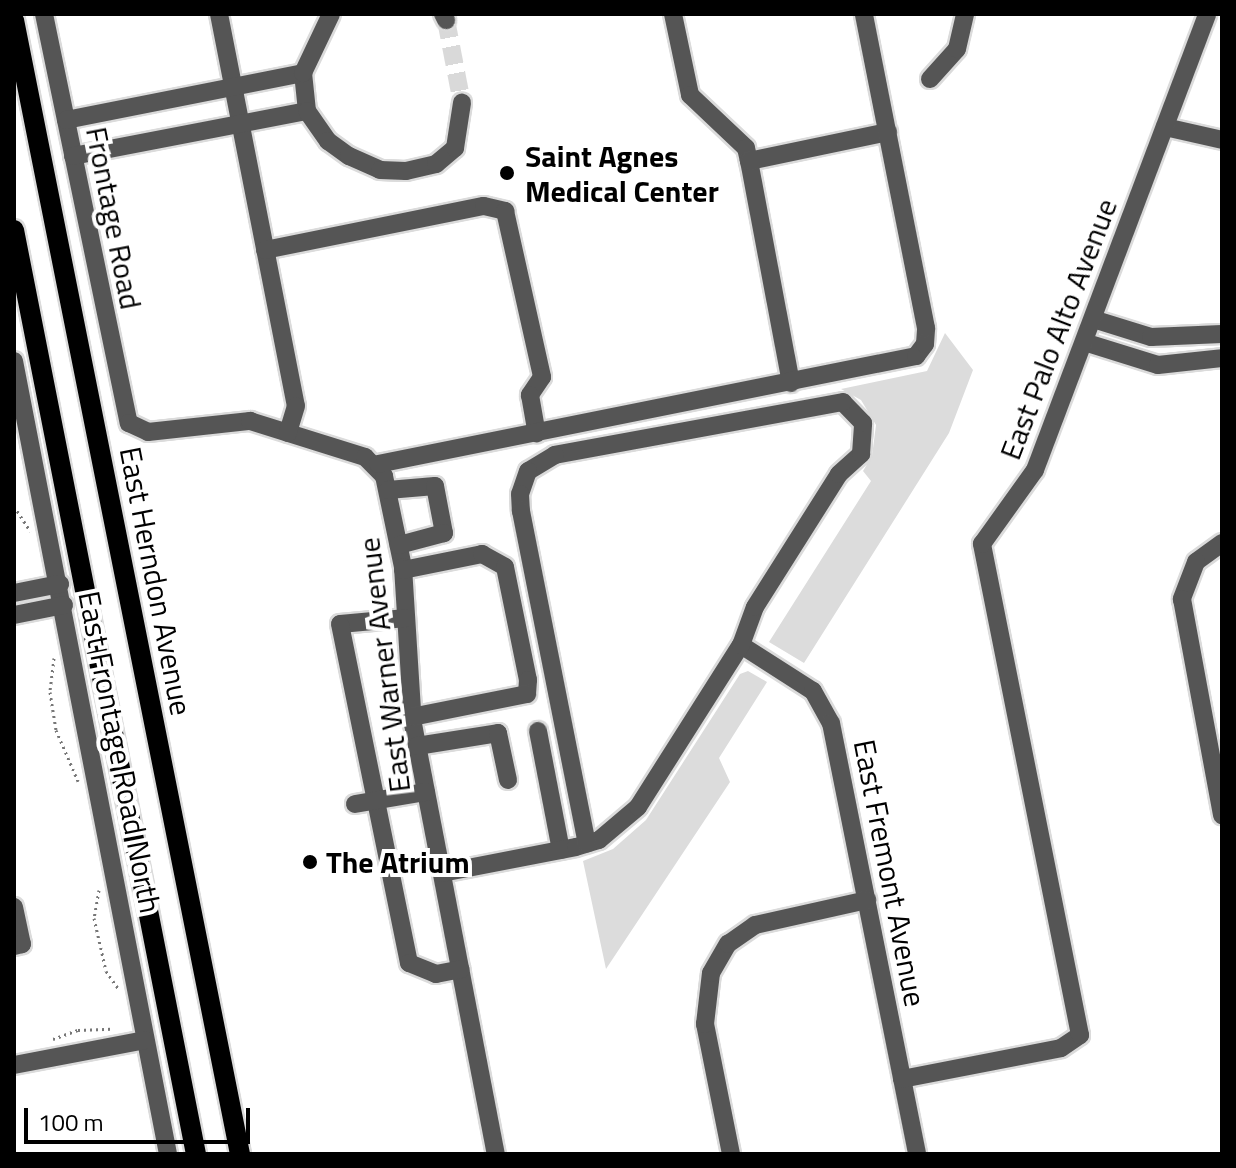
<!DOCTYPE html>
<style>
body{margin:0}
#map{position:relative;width:1236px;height:1168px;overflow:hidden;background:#fff;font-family:"Titillium Web",sans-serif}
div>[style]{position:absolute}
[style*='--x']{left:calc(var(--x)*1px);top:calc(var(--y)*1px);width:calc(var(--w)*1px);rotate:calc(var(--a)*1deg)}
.green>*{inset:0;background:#dcdcdc}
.minor-tunnel>*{height:18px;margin-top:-9px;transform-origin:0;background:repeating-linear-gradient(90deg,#d9d9d9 0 18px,transparent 0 27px)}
.path>*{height:3px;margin-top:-1.5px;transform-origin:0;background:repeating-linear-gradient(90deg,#777 0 2px,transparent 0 6px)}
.roads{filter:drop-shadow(2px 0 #dbdbdb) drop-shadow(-2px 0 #dbdbdb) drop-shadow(0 2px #dbdbdb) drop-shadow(0 -2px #dbdbdb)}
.minor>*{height:18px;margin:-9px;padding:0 9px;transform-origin:9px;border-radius:9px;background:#555}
.major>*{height:20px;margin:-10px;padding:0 10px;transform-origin:10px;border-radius:10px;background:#000}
.dots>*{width:22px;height:22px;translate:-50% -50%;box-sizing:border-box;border:4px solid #fff;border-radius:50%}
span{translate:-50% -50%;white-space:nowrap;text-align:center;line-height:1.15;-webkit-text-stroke:8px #fff;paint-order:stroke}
.poi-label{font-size:30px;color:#000;font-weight:700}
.left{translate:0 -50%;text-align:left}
.street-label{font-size:30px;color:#000}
.frame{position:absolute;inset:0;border:16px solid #000;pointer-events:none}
.scale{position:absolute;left:24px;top:1108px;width:226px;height:36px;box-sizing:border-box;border:4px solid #000;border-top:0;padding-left:10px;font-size:24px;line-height:28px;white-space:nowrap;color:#000;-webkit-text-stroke:6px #fff;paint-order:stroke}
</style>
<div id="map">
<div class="green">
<i style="clip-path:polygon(945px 333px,973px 370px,949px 433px,804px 663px,769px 642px,871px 481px,863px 471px,872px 456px,876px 425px,861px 400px,841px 389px,927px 371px)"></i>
<i style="clip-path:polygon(748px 671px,767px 682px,719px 758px,730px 782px,606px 969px,583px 861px,613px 849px,646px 820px,740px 674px)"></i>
</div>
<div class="minor-tunnel">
<i style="--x:446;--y:20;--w:85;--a:79.1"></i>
</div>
<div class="path">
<i style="--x:14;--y:462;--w:17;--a:90"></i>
<i style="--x:14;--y:506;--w:30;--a:57"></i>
<i style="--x:54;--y:658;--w:34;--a:97"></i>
<i style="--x:50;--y:692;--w:38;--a:81"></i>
<i style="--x:56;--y:730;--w:56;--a:66.7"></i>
<i style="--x:99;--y:890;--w:28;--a:100"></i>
<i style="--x:94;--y:918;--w:54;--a:77.2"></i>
<i style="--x:106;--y:971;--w:21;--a:55"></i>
<i style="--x:53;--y:1039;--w:27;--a:-20"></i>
<i style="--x:78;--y:1030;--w:33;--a:-2"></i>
</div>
<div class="roads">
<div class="minor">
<i style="--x:44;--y:14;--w:418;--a:78.3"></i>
<i style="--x:129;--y:423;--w:21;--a:25"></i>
<i style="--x:148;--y:432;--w:103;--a:-6.2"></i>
<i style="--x:250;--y:421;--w:121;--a:17.4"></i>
<i style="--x:365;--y:457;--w:27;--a:45"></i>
<i style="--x:384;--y:476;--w:93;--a:78.2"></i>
<i style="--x:403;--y:567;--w:157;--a:86.4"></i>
<i style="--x:413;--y:724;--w:438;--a:79.1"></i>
<i style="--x:219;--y:14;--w:399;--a:78.9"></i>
<i style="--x:296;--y:406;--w:28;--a:107"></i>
<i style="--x:443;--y:14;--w:7;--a:63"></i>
<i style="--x:673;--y:14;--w:83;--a:78.1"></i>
<i style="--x:690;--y:95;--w:77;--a:43.4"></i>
<i style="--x:746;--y:148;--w:13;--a:77"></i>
<i style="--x:303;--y:73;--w:38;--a:84"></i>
<i style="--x:930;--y:79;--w:40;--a:-48"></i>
<i style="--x:957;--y:49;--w:36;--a:-77"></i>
<i style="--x:66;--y:120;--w:242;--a:-11.2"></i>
<i style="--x:303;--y:73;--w:65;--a:-64.6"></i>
<i style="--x:1165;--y:127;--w:58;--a:12.8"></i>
<i style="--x:73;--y:156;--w:238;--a:-10.9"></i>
<i style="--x:307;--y:111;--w:37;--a:55"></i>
<i style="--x:328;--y:141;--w:26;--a:36"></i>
<i style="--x:349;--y:156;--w:34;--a:24"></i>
<i style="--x:380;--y:170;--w:26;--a:2"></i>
<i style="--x:406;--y:171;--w:31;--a:-13"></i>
<i style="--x:436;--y:164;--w:25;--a:-40"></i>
<i style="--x:455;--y:148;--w:46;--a:-81.2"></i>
<i style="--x:265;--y:250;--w:223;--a:-11.4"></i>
<i style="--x:484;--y:206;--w:22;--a:13"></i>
<i style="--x:505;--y:211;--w:170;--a:77.4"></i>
<i style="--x:542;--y:377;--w:22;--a:124"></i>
<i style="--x:530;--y:395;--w:39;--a:80"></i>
<i style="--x:1093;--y:319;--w:61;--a:17.2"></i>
<i style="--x:1151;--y:337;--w:71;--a:-2.4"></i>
<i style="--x:1084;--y:342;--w:77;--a:17.3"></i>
<i style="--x:1158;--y:365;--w:64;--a:-6.2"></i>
<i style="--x:14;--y:361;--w:808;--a:79.01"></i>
<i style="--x:791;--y:383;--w:226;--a:-100.7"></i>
<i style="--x:749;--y:161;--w:142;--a:-11.8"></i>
<i style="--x:378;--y:464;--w:549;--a:-11.35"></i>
<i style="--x:916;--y:356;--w:15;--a:-53"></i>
<i style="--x:925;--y:344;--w:16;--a:-86"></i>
<i style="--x:926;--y:328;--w:320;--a:-101.2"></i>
<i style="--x:388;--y:490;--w:47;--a:-4.9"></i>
<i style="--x:435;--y:486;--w:48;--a:79.2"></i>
<i style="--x:444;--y:533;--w:47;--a:165.1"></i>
<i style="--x:1222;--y:543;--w:32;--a:144"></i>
<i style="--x:1196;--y:562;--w:40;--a:111"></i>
<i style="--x:1182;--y:599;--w:220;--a:79.5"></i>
<i style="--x:403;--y:570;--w:81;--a:-11.4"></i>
<i style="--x:482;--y:554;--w:26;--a:29"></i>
<i style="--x:505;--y:567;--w:115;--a:78.5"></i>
<i style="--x:528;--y:680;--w:14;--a:94"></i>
<i style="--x:527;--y:694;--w:117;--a:168.7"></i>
<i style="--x:14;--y:593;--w:47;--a:-11.1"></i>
<i style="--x:14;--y:615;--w:51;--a:-11.3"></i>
<i style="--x:406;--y:618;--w:66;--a:174.8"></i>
<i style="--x:340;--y:624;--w:346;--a:78.5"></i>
<i style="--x:409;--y:963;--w:29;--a:22"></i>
<i style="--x:436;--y:974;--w:25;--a:-11"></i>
<i style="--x:741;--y:645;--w:85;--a:32.6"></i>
<i style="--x:813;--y:691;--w:37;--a:61"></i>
<i style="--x:831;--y:723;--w:439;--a:78.7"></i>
<i style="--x:538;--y:731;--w:121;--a:79.1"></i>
<i style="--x:417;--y:746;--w:82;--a:-9.1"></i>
<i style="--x:498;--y:733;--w:48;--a:78"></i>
<i style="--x:355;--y:804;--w:72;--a:-9.6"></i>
<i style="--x:442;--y:873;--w:136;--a:-11"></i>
<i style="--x:576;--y:847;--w:24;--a:-17"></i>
<i style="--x:599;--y:840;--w:51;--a:-40.2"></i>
<i style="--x:638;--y:807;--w:192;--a:-57.6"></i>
<i style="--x:741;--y:645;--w:40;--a:-69.8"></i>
<i style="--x:755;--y:607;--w:157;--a:-57.7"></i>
<i style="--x:839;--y:474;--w:30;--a:-42"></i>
<i style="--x:861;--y:454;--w:31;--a:-86"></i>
<i style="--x:863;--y:423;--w:29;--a:-134"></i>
<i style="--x:843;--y:402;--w:293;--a:169.6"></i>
<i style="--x:555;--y:455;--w:31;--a:149"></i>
<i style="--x:528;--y:471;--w:24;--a:109"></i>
<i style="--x:520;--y:494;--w:17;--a:87"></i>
<i style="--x:521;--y:511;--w:339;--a:78.8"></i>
<i style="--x:14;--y:907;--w:38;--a:78"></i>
<i style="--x:22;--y:944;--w:8;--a:166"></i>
<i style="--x:14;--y:1065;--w:133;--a:-10.8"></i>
<i style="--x:902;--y:1079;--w:162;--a:-11"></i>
<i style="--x:1061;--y:1048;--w:23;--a:-34"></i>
<i style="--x:1080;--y:1035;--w:501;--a:-101.29"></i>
<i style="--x:982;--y:544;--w:91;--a:-54.4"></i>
<i style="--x:1035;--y:470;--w:487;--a:-69.3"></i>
<i style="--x:731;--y:1154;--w:133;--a:-101.3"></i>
<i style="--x:705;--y:1024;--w:51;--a:-83.3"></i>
<i style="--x:711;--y:973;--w:34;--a:-60"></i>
<i style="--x:728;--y:944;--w:33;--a:-35"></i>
<i style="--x:755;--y:925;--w:115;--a:-12.6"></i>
</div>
<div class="major">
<i style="--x:14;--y:20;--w:1156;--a:78.73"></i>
<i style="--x:14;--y:230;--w:942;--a:78.86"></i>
</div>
</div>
<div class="dots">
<i style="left:507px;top:173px;background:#000"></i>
<i style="left:310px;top:862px;background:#000"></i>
</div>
<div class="poi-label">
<span class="left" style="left:525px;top:173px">Saint Agnes<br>Medical Center</span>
<span class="left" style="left:326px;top:862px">The Atrium</span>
</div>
<div class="street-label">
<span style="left:114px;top:218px;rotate:79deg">Frontage Road</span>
<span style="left:1058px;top:329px;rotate:-69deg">East Palo Alto Avenue</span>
<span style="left:156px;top:581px;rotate:79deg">East Herndon Avenue</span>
<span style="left:384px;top:665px;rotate:-97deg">East Warner Avenue</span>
<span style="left:120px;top:752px;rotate:79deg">East Frontage Road North</span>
<span style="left:890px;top:873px;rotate:79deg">East Fremont Avenue</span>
</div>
<div class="frame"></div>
<div class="scale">100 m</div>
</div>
